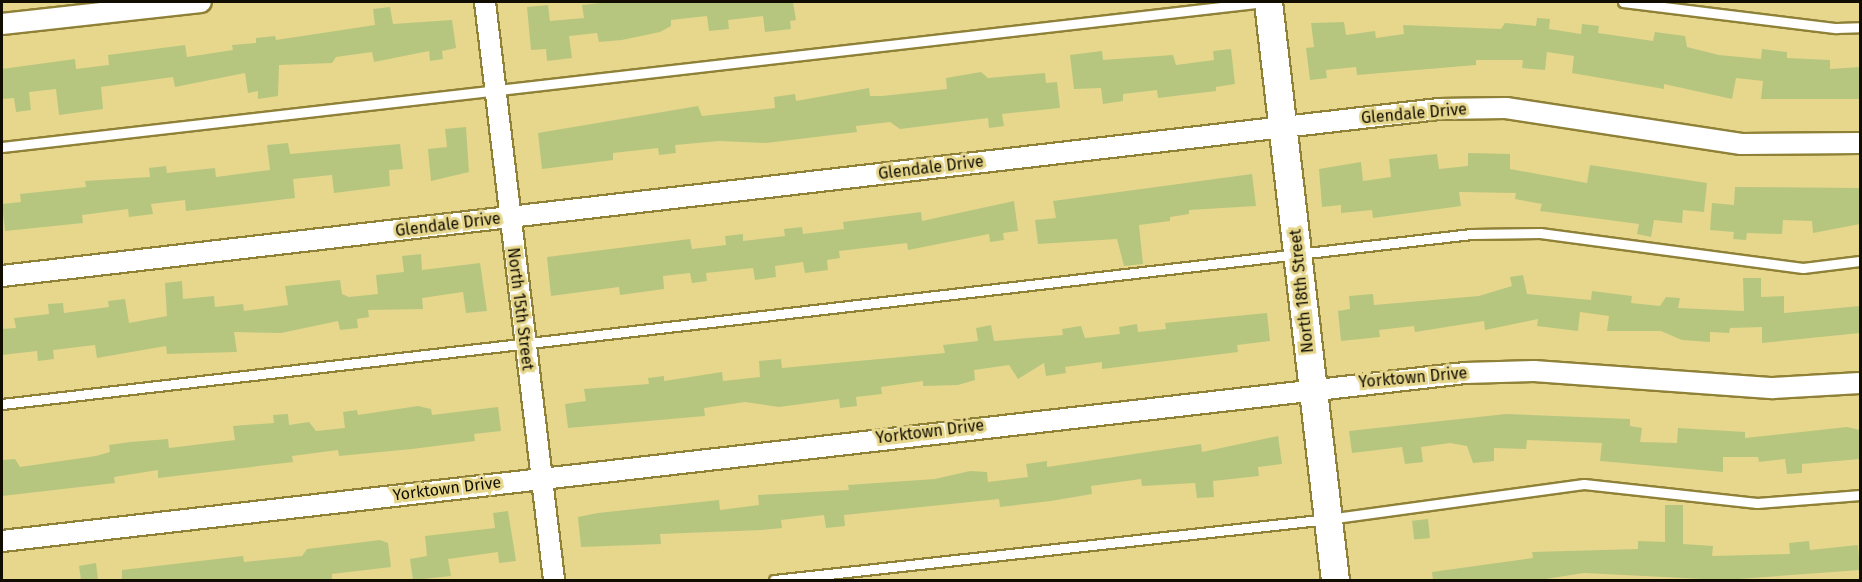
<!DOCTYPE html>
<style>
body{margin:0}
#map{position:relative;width:1862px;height:582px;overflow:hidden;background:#e6d78d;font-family:"Fira Sans",sans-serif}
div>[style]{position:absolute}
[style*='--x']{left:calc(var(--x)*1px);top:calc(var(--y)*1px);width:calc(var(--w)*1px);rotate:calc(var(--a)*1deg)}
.building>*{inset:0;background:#b7c67f;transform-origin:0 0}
.roads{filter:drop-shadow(2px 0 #8f8137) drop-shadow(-2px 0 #8f8137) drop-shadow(0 2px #8f8137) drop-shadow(0 -2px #8f8137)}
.lane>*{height:9px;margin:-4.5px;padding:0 4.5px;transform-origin:4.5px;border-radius:4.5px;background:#fff}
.street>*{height:20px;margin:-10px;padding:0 10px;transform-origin:10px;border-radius:10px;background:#fff}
.secondary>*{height:27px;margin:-13.5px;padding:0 13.5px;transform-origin:13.5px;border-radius:13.5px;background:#fff}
span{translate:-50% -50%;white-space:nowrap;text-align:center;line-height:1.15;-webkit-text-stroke:6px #e6d78d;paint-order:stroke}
.street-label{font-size:16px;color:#110d00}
.frame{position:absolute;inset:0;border:3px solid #110d00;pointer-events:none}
</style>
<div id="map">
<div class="building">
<i style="clip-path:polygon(609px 2px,793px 2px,796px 20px,790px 21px,791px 29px,765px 32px,763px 16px,728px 20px,729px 29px,709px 31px,707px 16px,671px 20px,671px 26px,660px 32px,622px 40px,599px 42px,597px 33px,569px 36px,572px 58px,547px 61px,546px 49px,531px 50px,527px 7px,548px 5px,550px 21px,584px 18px,582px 5px)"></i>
<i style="clip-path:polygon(390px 7px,393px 24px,452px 20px,456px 48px,442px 51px,443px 59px,430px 61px,429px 51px,374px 62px,372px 52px,336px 57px,332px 63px,279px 65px,278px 96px,258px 99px,258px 91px,248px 93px,245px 73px,175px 87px,173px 77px,101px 87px,103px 109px,59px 115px,56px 89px,29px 92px,31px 110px,16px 112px,14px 98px,2px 99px,2px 69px,75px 59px,76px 69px,109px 65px,108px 55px,185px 45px,187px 57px,233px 50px,232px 45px,256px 43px,256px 38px,275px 36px,276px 40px,375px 25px,373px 9px)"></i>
<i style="clip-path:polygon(1537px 18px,1550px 19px,1549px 29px,1581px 34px,1582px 24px,1599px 26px,1598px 33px,1653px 41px,1655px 32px,1685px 36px,1687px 47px,1719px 55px,1761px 59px,1762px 49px,1787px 52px,1787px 58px,1830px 60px,1830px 69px,1860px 67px,1860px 99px,1761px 99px,1763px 81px,1736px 78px,1732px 99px,1664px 84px,1664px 89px,1572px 73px,1574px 56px,1547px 52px,1545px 70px,1522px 68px,1523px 60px,1476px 60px,1476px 65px,1357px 75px,1356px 67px,1326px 70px,1327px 78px,1310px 80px,1306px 48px,1314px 47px,1311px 23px,1344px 22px,1346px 35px,1375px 31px,1376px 38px,1404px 34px,1403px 25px,1501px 29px,1505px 23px,1536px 26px)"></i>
<i style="clip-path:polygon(1231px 49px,1235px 84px,1216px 87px,1216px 91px,1158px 98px,1157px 90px,1123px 94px,1123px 101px,1103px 104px,1101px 88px,1074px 89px,1070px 55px,1102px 51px,1103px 60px,1173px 55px,1176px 65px,1214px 60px,1213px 51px)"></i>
<i style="clip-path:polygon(981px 72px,988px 78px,1045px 73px,1046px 83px,1057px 82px,1060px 108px,1002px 114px,1004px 126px,989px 128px,988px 118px,900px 129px,890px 122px,856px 126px,857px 132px,766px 143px,719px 141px,675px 145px,676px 153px,659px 155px,658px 148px,613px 153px,613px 160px,542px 169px,538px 133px,698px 106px,702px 116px,775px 108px,774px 97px,795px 94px,796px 101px,869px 88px,870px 96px,882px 96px,947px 89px,946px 78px)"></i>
<i style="clip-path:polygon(466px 127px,469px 172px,431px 181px,428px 149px,447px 147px,445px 129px)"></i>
<i style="clip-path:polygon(288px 143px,290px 154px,400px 144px,403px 169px,389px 170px,390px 186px,334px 193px,332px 175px,293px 179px,295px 198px,186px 211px,185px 200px,151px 204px,153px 214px,129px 217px,128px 209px,82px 215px,83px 223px,5px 231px,2px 204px,21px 202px,20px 194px,86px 187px,85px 181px,150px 177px,149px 168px,166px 166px,167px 173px,215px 168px,216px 177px,270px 170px,267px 145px)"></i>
<i style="clip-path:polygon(1468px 153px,1510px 154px,1510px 169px,1587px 183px,1590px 165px,1707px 183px,1704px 212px,1683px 210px,1682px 223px,1654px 220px,1651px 237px,1637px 234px,1639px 224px,1540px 211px,1542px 204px,1515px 199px,1516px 193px,1459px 192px,1461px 206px,1373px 218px,1372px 210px,1341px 213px,1341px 205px,1322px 207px,1319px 169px,1361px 162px,1363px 181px,1391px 177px,1389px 159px,1437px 154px,1439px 169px,1468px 166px)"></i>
<i style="clip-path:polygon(1252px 174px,1256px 206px,1189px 210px,1189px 214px,1170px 217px,1170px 221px,1139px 225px,1143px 264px,1124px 266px,1117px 239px,1038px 244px,1035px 220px,1056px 218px,1053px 201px)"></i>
<i style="clip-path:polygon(1735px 187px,1860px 188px,1860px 224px,1813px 233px,1812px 221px,1783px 220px,1782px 234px,1747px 233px,1746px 240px,1733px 239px,1734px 232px,1710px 230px,1712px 203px,1734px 205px)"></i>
<i style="clip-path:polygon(1014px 201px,1018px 231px,1003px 233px,1004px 240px,990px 242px,989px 234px,908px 250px,907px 243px,839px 251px,840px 258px,827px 260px,828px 270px,805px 273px,803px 262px,775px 266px,776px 277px,755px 280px,753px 268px,706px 273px,707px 281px,692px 283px,690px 273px,663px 276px,664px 289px,620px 295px,619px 287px,551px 296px,547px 257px,690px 239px,692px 249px,726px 245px,725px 236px,743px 234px,743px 241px,785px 236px,784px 229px,802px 227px,803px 234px,844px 229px,843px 222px,921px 212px,922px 221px)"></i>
<i style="clip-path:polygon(421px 254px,422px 270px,480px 263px,487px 311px,466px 313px,463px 292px,422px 298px,423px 309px,368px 310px,369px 317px,357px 319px,358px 328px,340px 330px,338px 321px,281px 333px,234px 332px,237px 352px,167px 354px,166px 346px,97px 358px,95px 345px,53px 350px,54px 359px,38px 361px,37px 351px,2px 355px,2px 329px,16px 328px,14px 318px,49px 314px,48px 304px,63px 303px,64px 313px,109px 307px,108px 301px,125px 299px,129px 323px,167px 316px,165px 283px,182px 281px,183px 299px,214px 296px,215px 307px,243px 304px,244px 311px,288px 305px,285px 286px,340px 280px,342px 294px,349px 297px,378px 294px,376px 275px,404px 272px,402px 256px)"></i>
<i style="clip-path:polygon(1523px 275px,1527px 294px,1591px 300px,1592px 291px,1632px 296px,1631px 303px,1660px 306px,1666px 297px,1680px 298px,1678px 308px,1744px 311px,1743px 278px,1761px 278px,1761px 297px,1784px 296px,1784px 313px,1860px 306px,1860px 333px,1762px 343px,1762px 327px,1730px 328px,1729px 333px,1710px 332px,1710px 342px,1682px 340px,1661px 331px,1607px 331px,1609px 316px,1580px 312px,1578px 331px,1537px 326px,1538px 319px,1485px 330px,1484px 321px,1415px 332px,1414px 326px,1379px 330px,1380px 337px,1341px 341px,1338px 311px,1350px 309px,1349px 296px,1373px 294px,1374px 305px,1479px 296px,1512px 286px,1510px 277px)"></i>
<i style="clip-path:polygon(1267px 313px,1270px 341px,1237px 345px,1238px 352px,1102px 369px,1102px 362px,1065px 367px,1066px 373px,1046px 376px,1044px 363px,1018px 379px,1009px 365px,974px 370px,975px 380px,958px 385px,923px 386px,923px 381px,881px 387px,882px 394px,856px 397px,857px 406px,840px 408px,839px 399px,779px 407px,745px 402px,704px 408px,705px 416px,568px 428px,565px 404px,586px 401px,584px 389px,649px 384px,648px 378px,664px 376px,664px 381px,722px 372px,723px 381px,760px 377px,759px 361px,781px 359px,782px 368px,945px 353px,943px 345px,978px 341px,976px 328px,991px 325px,994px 341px,1063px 335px,1062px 329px,1081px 326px,1085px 338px,1120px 334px,1119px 327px,1137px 324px,1138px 332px,1166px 329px,1165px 323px)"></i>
<i style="clip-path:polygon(418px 406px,431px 409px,432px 415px,498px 407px,501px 431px,474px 434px,475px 441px,412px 449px,339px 456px,338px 450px,292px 456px,293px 462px,158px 478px,158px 470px,114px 477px,115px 483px,2px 496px,2px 460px,15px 459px,20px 467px,96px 456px,110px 452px,109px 445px,130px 442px,168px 439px,169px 448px,235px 440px,233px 426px,274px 423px,273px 415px,288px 414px,289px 425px,309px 422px,316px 431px,345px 428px,343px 412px,357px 410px,358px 415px)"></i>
<i style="clip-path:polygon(1506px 414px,1630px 419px,1630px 426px,1642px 428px,1640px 442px,1677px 443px,1678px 428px,1745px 432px,1745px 438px,1847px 427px,1860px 430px,1860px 459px,1802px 464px,1802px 473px,1787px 474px,1785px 459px,1759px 462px,1758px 457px,1723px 457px,1723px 472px,1600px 461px,1602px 443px,1527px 440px,1526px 449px,1494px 448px,1494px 461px,1473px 463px,1467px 446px,1450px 443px,1421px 447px,1423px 462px,1405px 464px,1402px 447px,1352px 453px,1349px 431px)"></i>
<i style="clip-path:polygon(1278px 436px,1282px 464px,1258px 467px,1259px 476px,1213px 481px,1214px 497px,1197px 498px,1195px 483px,1142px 486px,1141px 479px,1091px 486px,1092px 494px,1051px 501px,1000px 507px,999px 499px,844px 515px,845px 526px,826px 528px,824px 515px,781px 520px,782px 528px,762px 530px,660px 534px,661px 544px,581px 547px,578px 517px,598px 513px,719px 500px,720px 510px,759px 505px,758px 495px,849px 490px,848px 485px,935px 479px,970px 471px,987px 472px,988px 482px,1028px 477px,1026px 464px,1047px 461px,1047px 467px,1201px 444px,1202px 452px)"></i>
<i style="clip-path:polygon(1665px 505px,1683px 505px,1683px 544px,1713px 546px,1712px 556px,1790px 554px,1789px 543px,1809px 541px,1810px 550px,1858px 545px,1860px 570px,1724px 580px,1584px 573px,1539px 580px,1433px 580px,1432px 572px,1533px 558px,1532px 552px,1638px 549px,1638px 541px,1665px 542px)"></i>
<i style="clip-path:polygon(508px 511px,516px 561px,499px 563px,498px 552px,448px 559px,451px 576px,413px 580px,410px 559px,427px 556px,425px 536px,495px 528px,493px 513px)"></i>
<i style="left:1428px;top:519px;width:19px;height:16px;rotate:84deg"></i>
<i style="clip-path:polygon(380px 540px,388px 543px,391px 567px,332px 574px,332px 580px,122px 580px,122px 570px,243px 556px,244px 562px,283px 558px,302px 556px,307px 549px)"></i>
<i style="clip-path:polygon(96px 563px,98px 580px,81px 580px,79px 566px)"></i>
</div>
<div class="roads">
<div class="lane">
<i style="--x:1623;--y:2;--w:215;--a:7"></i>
<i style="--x:1836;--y:28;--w:24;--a:-2"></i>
<i style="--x:2;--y:147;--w:1271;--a:-6.55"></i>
<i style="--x:2;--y:404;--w:1480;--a:-6.6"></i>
<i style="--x:1472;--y:234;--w:68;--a:-0.8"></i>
<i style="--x:1540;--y:233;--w:265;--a:7.6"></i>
<i style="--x:1803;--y:268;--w:57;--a:-7"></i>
<i style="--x:774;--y:580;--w:557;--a:-6.28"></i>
<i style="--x:1328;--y:519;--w:258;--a:-7.8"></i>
<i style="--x:1584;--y:484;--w:174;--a:6.3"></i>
<i style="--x:1757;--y:503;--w:103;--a:-4.4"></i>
</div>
<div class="street">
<i style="--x:485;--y:2;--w:582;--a:83.19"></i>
<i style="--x:2;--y:24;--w:200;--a:-6.3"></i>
<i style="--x:2;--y:276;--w:1447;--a:-6.63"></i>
<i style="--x:1439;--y:109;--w:67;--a:-0.9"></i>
<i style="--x:1506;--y:108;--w:238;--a:8.7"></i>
<i style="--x:1741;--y:144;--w:119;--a:-0.5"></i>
<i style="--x:2;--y:541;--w:1473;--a:-6.55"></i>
<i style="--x:1465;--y:373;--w:69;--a:-1.7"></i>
<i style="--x:1534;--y:371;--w:240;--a:4.1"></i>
<i style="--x:1773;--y:388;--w:87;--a:-3.3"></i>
</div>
<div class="secondary">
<i style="--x:1268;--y:2;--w:582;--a:83.39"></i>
</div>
</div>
<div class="street-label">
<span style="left:1414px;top:114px;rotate:-5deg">Glendale Drive</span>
<span style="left:931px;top:168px;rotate:-7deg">Glendale Drive</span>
<span style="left:448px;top:225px;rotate:-7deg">Glendale Drive</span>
<span style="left:1302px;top:291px;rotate:-96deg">North 18th Street</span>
<span style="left:520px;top:309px;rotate:83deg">North 15th Street</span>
<span style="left:1413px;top:378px;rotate:-5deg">Yorktown Drive</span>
<span style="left:930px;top:432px;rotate:-7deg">Yorktown Drive</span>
<span style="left:447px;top:489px;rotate:-7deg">Yorktown Drive</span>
</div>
<div class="frame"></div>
</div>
